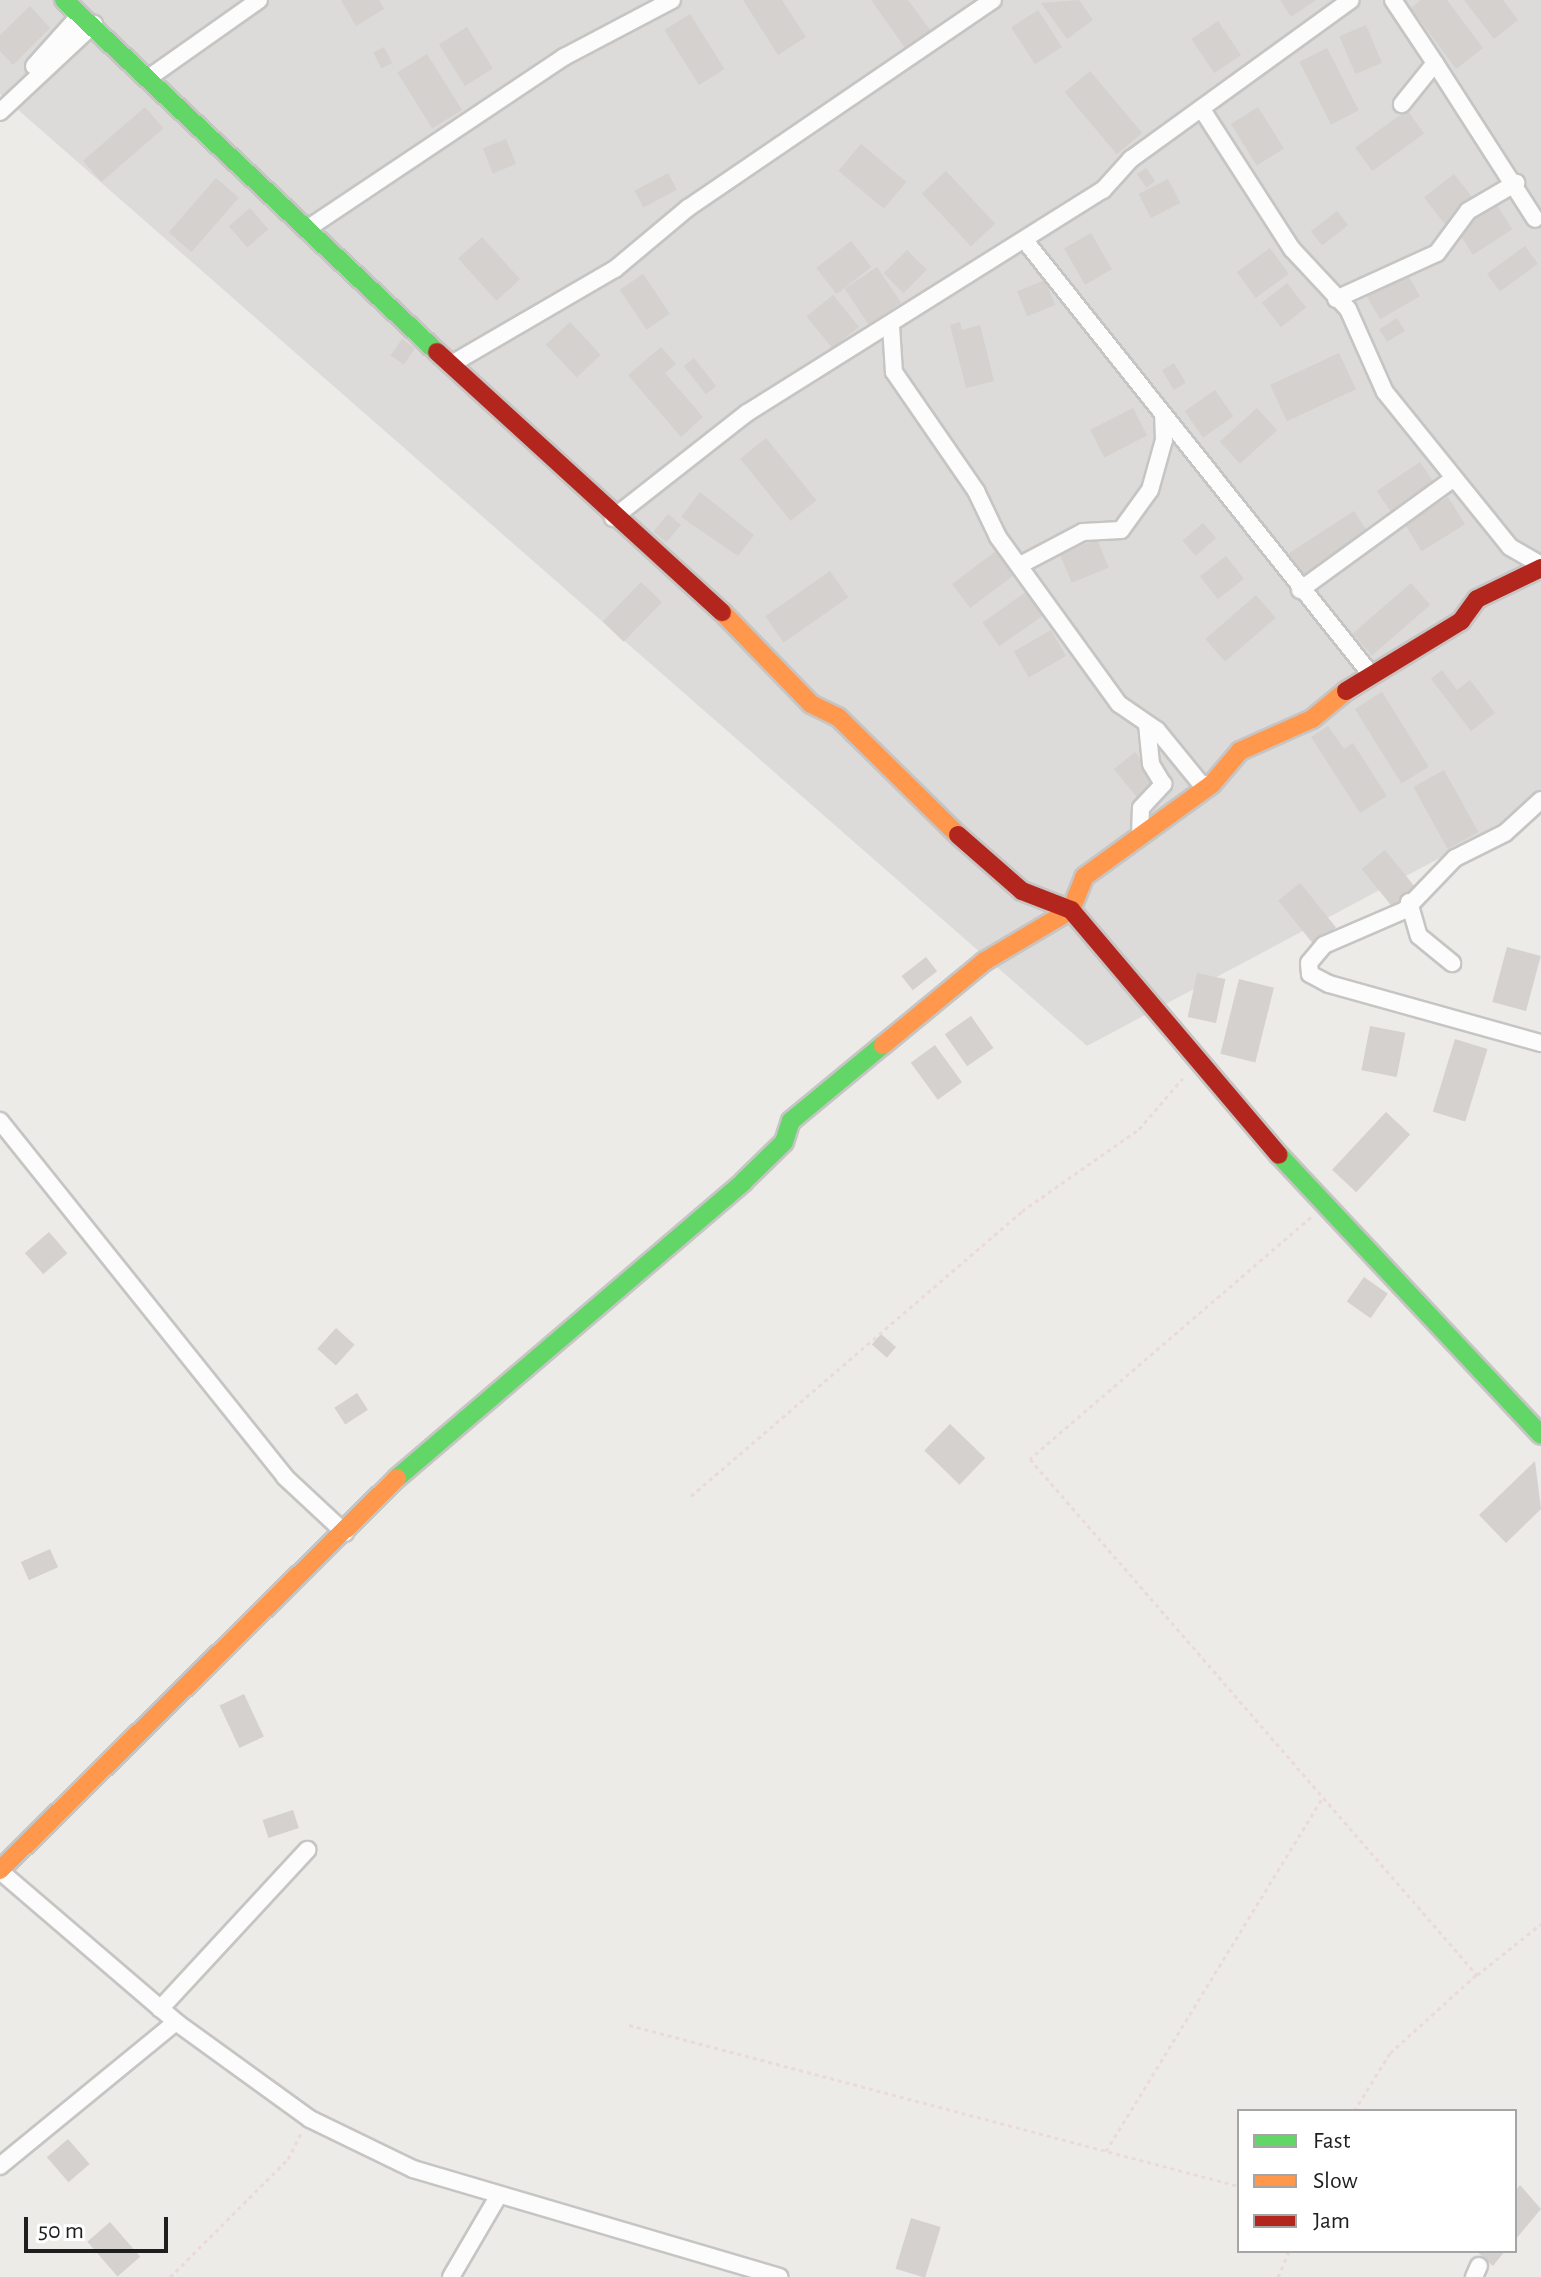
<!DOCTYPE html>
<style>
body{margin:0}
#map{position:relative;width:1541px;height:2277px;overflow:hidden;background:#edebe8;font-family:"Alegreya Sans",sans-serif}
div>[style]{position:absolute}
[style*='--x']{left:calc(var(--x)*1px);top:calc(var(--y)*1px);width:calc(var(--w)*1px);rotate:calc(var(--a)*1deg)}
.residential>*{inset:0;background:#dcdbd9}
.building>*{inset:0;background:#d4d1cf;transform-origin:0 0}
.path>*{height:3px;margin-top:-1.5px;transform-origin:0;background:repeating-linear-gradient(90deg,#eadad9 0 4px,transparent 0 8px)}
.roads{filter:drop-shadow(2px 0 #c6c5c4) drop-shadow(-2px 0 #c6c5c4) drop-shadow(0 2px #c6c5c4) drop-shadow(0 -2px #c6c5c4)}
.street>*{height:16px;margin:-8px;padding:0 8px;transform-origin:8px;border-radius:8px;background:#fcfcfc}
.fast>*{height:18px;margin:-9px;padding:0 9px;transform-origin:9px;border-radius:9px;background:#63d668}
.slow>*{height:18px;margin:-9px;padding:0 9px;transform-origin:9px;border-radius:9px;background:#ff974d}
.jam>*{height:18px;margin:-9px;padding:0 9px;transform-origin:9px;border-radius:9px;background:#b3261e}
span{translate:-50% -50%;white-space:nowrap;text-align:center;line-height:1.15;-webkit-text-stroke:8px #fff;paint-order:stroke}
.legend{position:absolute;left:1237px;top:2109px;width:280px;height:144px;box-sizing:border-box;background:#fff;border:2px solid #a5a5a5;margin:0;padding:10px 14px;list-style:none;font-size:24px;color:#1f1f1f}
.legend li{display:flex;align-items:center;gap:16px;height:40px}
.legend b{width:40px;border:2px solid #a5a5a5}
.scale{position:absolute;left:24px;top:2217px;width:144px;height:36px;box-sizing:border-box;border:4px solid #1f1f1f;border-top:0;padding-left:10px;font-size:24px;line-height:28px;white-space:nowrap;color:#1f1f1f;-webkit-text-stroke:6px #fff;paint-order:stroke}
</style>
<div id="map">
<div class="residential">
<i style="clip-path:polygon(0 0,1541px 0,1541px 804px,1087px 1046px,0 94px)"></i>
</div>
<div class="building">
<i style="clip-path:polygon(341px 0,379px 0,384px 9px,356px 26px)"></i>
<i style="clip-path:polygon(743px 0,782px 0,806px 37px,778px 55px)"></i>
<i style="clip-path:polygon(871px 0,908px 0,933px 34px,908px 52px)"></i>
<i style="clip-path:polygon(1079px 0,1093px 20px,1067px 39px,1041px 3px)"></i>
<i style="clip-path:polygon(1280px 0,1316px 0,1291px 17px)"></i>
<i style="clip-path:polygon(1421px 0,1447px 0,1483px 48px,1456px 69px,1411px 8px)"></i>
<i style="clip-path:polygon(1464px 0,1503px 0,1518px 20px,1494px 39px)"></i>
<i style="clip-path:polygon(30px 6px,50px 28px,13px 65px,0 51px,0 35px)"></i>
<i style="left:1038px;top:10px;width:44px;height:32px;rotate:57deg"></i>
<i style="left:690px;top:14px;width:65px;height:30px;rotate:58deg"></i>
<i style="left:1218px;top:21px;width:41px;height:32px;rotate:56deg"></i>
<i style="left:1366px;top:25px;width:41px;height:29px;rotate:67deg"></i>
<i style="left:467px;top:27px;width:49px;height:33px;rotate:58deg"></i>
<i style="left:384px;top:47px;width:18px;height:12px;rotate:63deg"></i>
<i style="left:1327px;top:48px;width:70px;height:31px;rotate:63deg"></i>
<i style="left:427px;top:54px;width:66px;height:35px;rotate:58deg"></i>
<i style="left:1090px;top:71px;width:81px;height:33px;rotate:50deg"></i>
<i style="left:145px;top:107px;width:28px;height:82px;rotate:49deg"></i>
<i style="left:1258px;top:107px;width:49px;height:32px;rotate:58deg"></i>
<i style="left:1407px;top:110px;width:29px;height:64px;rotate:54deg"></i>
<i style="left:506px;top:139px;width:27px;height:25px;rotate:68deg"></i>
<i style="left:861px;top:144px;width:59px;height:35px;rotate:40deg"></i>
<i style="left:1146px;top:168px;width:16px;height:11px;rotate:55deg"></i>
<i style="left:946px;top:171px;width:72px;height:33px;rotate:47deg"></i>
<i style="left:668px;top:173px;width:19px;height:38px;rotate:62deg"></i>
<i style="left:1454px;top:174px;width:36px;height:38px;rotate:52deg"></i>
<i style="left:216px;top:178px;width:30px;height:72px;rotate:41deg"></i>
<i style="left:1168px;top:179px;width:27px;height:33px;rotate:63deg"></i>
<i style="left:1496px;top:204px;width:30px;height:47px;rotate:57deg"></i>
<i style="left:250px;top:208px;width:28px;height:28px;rotate:49deg"></i>
<i style="left:1337px;top:211px;width:18px;height:33px;rotate:52deg"></i>
<i style="left:1091px;top:233px;width:42px;height:31px;rotate:60deg"></i>
<i style="left:482px;top:237px;width:57px;height:32px;rotate:48deg"></i>
<i style="left:851px;top:241px;width:33px;height:44px;rotate:52deg"></i>
<i style="left:1525px;top:246px;width:22px;height:47px;rotate:54deg"></i>
<i style="left:1270px;top:248px;width:32px;height:41px;rotate:54deg"></i>
<i style="left:907px;top:250px;width:28px;height:33px;rotate:45deg"></i>
<i style="left:877px;top:267px;width:43px;height:39px;rotate:56deg"></i>
<i style="left:1406px;top:272px;width:28px;height:46px;rotate:60deg"></i>
<i style="left:643px;top:274px;width:48px;height:28px;rotate:56deg"></i>
<i style="left:1045px;top:280px;width:27px;height:30px;rotate:68deg"></i>
<i style="left:1287px;top:283px;width:31px;height:32px;rotate:52deg"></i>
<i style="left:833px;top:295px;width:41px;height:34px;rotate:51deg"></i>
<i style="left:1397px;top:318px;width:15px;height:21px;rotate:58deg"></i>
<i style="left:570px;top:322px;width:45px;height:33px;rotate:47deg"></i>
<i style="clip-path:polygon(960px 322px,962px 330px,980px 325px,994px 381px,966px 388px,950px 325px)"></i>
<i style="left:402px;top:339px;width:16px;height:20px;rotate:35deg"></i>
<i style="clip-path:polygon(661px 347px,676px 364px,665px 373px,703px 417px,681px 437px,628px 375px)"></i>
<i style="left:1339px;top:353px;width:40px;height:76px;rotate:65deg"></i>
<i style="left:694px;top:358px;width:36px;height:13px;rotate:52deg"></i>
<i style="left:1174px;top:363px;width:23px;height:14px;rotate:59deg"></i>
<i style="left:1215px;top:390px;width:32px;height:37px;rotate:55deg"></i>
<i style="left:1133px;top:408px;width:31px;height:48px;rotate:63deg"></i>
<i style="left:1257px;top:408px;width:30px;height:50px;rotate:48deg"></i>
<i style="left:766px;top:438px;width:80px;height:33px;rotate:51deg"></i>
<i style="left:1420px;top:462px;width:30px;height:52px;rotate:56deg"></i>
<i style="clip-path:polygon(700px 492px,754px 535px,738px 556px,681px 517px)"></i>
<i style="left:1448px;top:497px;width:32px;height:51px;rotate:58deg"></i>
<i style="left:1354px;top:511px;width:31px;height:78px;rotate:57deg"></i>
<i style="left:668px;top:514px;width:17px;height:23px;rotate:40deg"></i>
<i style="left:1203px;top:523px;width:20px;height:27px;rotate:49deg"></i>
<i style="left:1097px;top:539px;width:31px;height:40px;rotate:68deg"></i>
<i style="left:996px;top:551px;width:30px;height:55px;rotate:53deg"></i>
<i style="left:1226px;top:556px;width:29px;height:33px;rotate:52deg"></i>
<i style="left:830px;top:571px;width:32px;height:79px;rotate:55deg"></i>
<i style="left:641px;top:582px;width:29px;height:55px;rotate:44deg"></i>
<i style="left:1411px;top:583px;width:29px;height:77px;rotate:49deg"></i>
<i style="left:1026px;top:592px;width:29px;height:53px;rotate:55deg"></i>
<i style="left:1256px;top:595px;width:30px;height:67px;rotate:49deg"></i>
<i style="left:1051px;top:630px;width:30px;height:43px;rotate:60deg"></i>
<i style="clip-path:polygon(1442px 670px,1457px 690px,1470px 680px,1495px 713px,1471px 731px,1431px 679px)"></i>
<i style="left:1382px;top:692px;width:88px;height:32px;rotate:58deg"></i>
<i style="clip-path:polygon(1328px 726px,1344px 749px,1353px 743px,1387px 796px,1360px 813px,1311px 737px)"></i>
<i style="left:1135px;top:752px;width:41px;height:27px;rotate:51deg"></i>
<i style="left:1444px;top:770px;width:71px;height:35px;rotate:61deg"></i>
<i style="left:1385px;top:850px;width:48px;height:30px;rotate:51deg"></i>
<i style="left:1300px;top:883px;width:57px;height:28px;rotate:51deg"></i>
<i style="left:1507px;top:947px;width:35px;height:57px;rotate:15deg"></i>
<i style="left:926px;top:957px;width:18px;height:31px;rotate:52deg"></i>
<i style="left:1197px;top:973px;width:29px;height:45px;rotate:12deg"></i>
<i style="left:1239px;top:979px;width:36px;height:77px;rotate:14deg"></i>
<i style="left:971px;top:1016px;width:39px;height:32px;rotate:55deg"></i>
<i style="left:1370px;top:1026px;width:36px;height:45px;rotate:11deg"></i>
<i style="left:1455px;top:1039px;width:34px;height:76px;rotate:17deg"></i>
<i style="left:935px;top:1045px;width:46px;height:30px;rotate:54deg"></i>
<i style="left:1386px;top:1112px;width:33px;height:79px;rotate:43deg"></i>
<i style="left:49px;top:1232px;width:28px;height:32px;rotate:49deg"></i>
<i style="left:1364px;top:1277px;width:29px;height:30px;rotate:35deg"></i>
<i style="left:336px;top:1328px;width:25px;height:28px;rotate:42deg"></i>
<i style="left:881px;top:1334px;width:20px;height:14px;rotate:41deg"></i>
<i style="left:357px;top:1393px;width:20px;height:27px;rotate:57deg"></i>
<i style="left:950px;top:1424px;width:49px;height:37px;rotate:44deg"></i>
<i style="clip-path:polygon(1535px 1461px,1541px 1509px,1506px 1543px,1479px 1515px)"></i>
<i style="left:50px;top:1549px;width:20px;height:32px;rotate:66deg"></i>
<i style="left:244px;top:1694px;width:47px;height:27px;rotate:65deg"></i>
<i style="left:293px;top:1810px;width:19px;height:32px;rotate:72deg"></i>
<i style="left:68px;top:2139px;width:33px;height:28px;rotate:49deg"></i>
<i style="clip-path:polygon(1520px 2185px,1541px 2209px,1515px 2240px,1515px 2191px)"></i>
<i style="left:911px;top:2218px;width:31px;height:53px;rotate:17deg"></i>
<i style="left:110px;top:2222px;width:46px;height:30px;rotate:49deg"></i>
<i style="clip-path:polygon(1476px 2251px,1505px 2251px,1493px 2266px)"></i>
</div>
<div class="path">
<i style="--x:1311;--y:1217;--w:371;--a:139.3"></i>
<i style="--x:1030;--y:1459;--w:683;--a:49.1"></i>
<i style="--x:1477;--y:1975;--w:82;--a:-38.6"></i>
<i style="--x:691;--y:1496;--w:437;--a:-40.7"></i>
<i style="--x:1022;--y:1211;--w:143;--a:-35"></i>
<i style="--x:1139;--y:1129;--w:67;--a:-49.2"></i>
<i style="--x:629;--y:2025;--w:631;--a:14.79"></i>
<i style="--x:1354;--y:2111;--w:68;--a:-58.2"></i>
<i style="--x:1390;--y:2053;--w:116;--a:-42.2"></i>
<i style="--x:1106;--y:2151;--w:415;--a:-58.5"></i>
<i style="--x:170;--y:2277;--w:167;--a:-45"></i>
<i style="--x:288;--y:2159;--w:29;--a:-63"></i>
<i style="--x:1278;--y:2277;--w:28;--a:-67"></i>
</div>
<div class="roads">
<div class="street">
<i style="--x:1393;--y:0;--w:76;--a:56.3"></i>
<i style="--x:1435;--y:63;--w:53;--a:128.8"></i>
<i style="--x:1435;--y:63;--w:185;--a:57.3"></i>
<i style="--x:34;--y:66;--w:67;--a:-48"></i>
<i style="--x:147;--y:79;--w:137;--a:-35.2"></i>
<i style="--x:1203;--y:111;--w:164;--a:57.2"></i>
<i style="--x:1292;--y:249;--w:82;--a:47"></i>
<i style="--x:1348;--y:309;--w:91;--a:66"></i>
<i style="--x:1385;--y:392;--w:199;--a:51.1"></i>
<i style="--x:1510;--y:547;--w:36;--a:30"></i>
<i style="--x:0;--y:112;--w:129;--a:-43.1"></i>
<i style="--x:310;--y:227;--w:306;--a:-33.8"></i>
<i style="--x:564;--y:57;--w:122;--a:-27.8"></i>
<i style="--x:1026;--y:242;--w:550;--a:51.42"></i>
<i style="--x:1336;--y:299;--w:111;--a:-24.5"></i>
<i style="--x:1437;--y:253;--w:52;--a:-53.6"></i>
<i style="--x:1468;--y:211;--w:56;--a:-30.3"></i>
<i style="--x:891;--y:326;--w:46;--a:86.3"></i>
<i style="--x:894;--y:372;--w:145;--a:55.4"></i>
<i style="--x:976;--y:491;--w:51;--a:64.4"></i>
<i style="--x:998;--y:537;--w:206;--a:54.1"></i>
<i style="--x:1119;--y:704;--w:46;--a:34.4"></i>
<i style="--x:1157;--y:730;--w:70;--a:50.8"></i>
<i style="--x:1201;--y:784;--w:11;--a:0"></i>
<i style="--x:455;--y:362;--w:185;--a:-30.2"></i>
<i style="--x:615;--y:269;--w:95;--a:-39.9"></i>
<i style="--x:688;--y:208;--w:369;--a:-34.3"></i>
<i style="--x:613;--y:518;--w:170;--a:-38.1"></i>
<i style="--x:747;--y:413;--w:420;--a:-32.1"></i>
<i style="--x:1103;--y:190;--w:42;--a:-47.9"></i>
<i style="--x:1131;--y:159;--w:271;--a:-35.9"></i>
<i style="--x:1022;--y:564;--w:69;--a:-27.7"></i>
<i style="--x:1083;--y:532;--w:38;--a:-3"></i>
<i style="--x:1121;--y:530;--w:49;--a:-54.1"></i>
<i style="--x:1150;--y:490;--w:52;--a:-74.4"></i>
<i style="--x:1164;--y:440;--w:25;--a:-92"></i>
<i style="--x:1300;--y:590;--w:190;--a:-36"></i>
<i style="--x:1541;--y:800;--w:49;--a:137.5"></i>
<i style="--x:1505;--y:833;--w:56;--a:153.4"></i>
<i style="--x:1455;--y:858;--w:72;--a:133.9"></i>
<i style="--x:1405;--y:910;--w:88;--a:156.6"></i>
<i style="--x:1324;--y:945;--w:23;--a:130"></i>
<i style="--x:1309;--y:963;--w:11;--a:85"></i>
<i style="--x:1310;--y:974;--w:21;--a:28"></i>
<i style="--x:1329;--y:984;--w:220;--a:15.6"></i>
<i style="--x:1140;--y:836;--w:28;--a:-88"></i>
<i style="--x:1141;--y:808;--w:33;--a:-47"></i>
<i style="--x:1163;--y:784;--w:23;--a:-121"></i>
<i style="--x:1151;--y:764;--w:40;--a:-95.7"></i>
<i style="--x:1409;--y:902;--w:35;--a:74"></i>
<i style="--x:1419;--y:936;--w:43;--a:39.3"></i>
<i style="--x:0;--y:1121;--w:456;--a:51.3"></i>
<i style="--x:285;--y:1477;--w:82;--a:43"></i>
<i style="--x:0;--y:1871;--w:232;--a:40.6"></i>
<i style="--x:176;--y:2022;--w:165;--a:35.9"></i>
<i style="--x:310;--y:2119;--w:114;--a:25.9"></i>
<i style="--x:413;--y:2169;--w:382;--a:16.4"></i>
<i style="--x:160;--y:2009;--w:217;--a:-47.2"></i>
<i style="--x:0;--y:2166;--w:227;--a:-39.3"></i>
<i style="--x:451;--y:2277;--w:95;--a:-59.7"></i>
<i style="--x:1474;--y:2277;--w:12;--a:-66"></i>
</div>
<div class="fast">
<i style="--x:64;--y:0;--w:513;--a:43.34"></i>
<i style="--x:1279;--y:1155;--w:383;--a:46.9"></i>
<i style="--x:397;--y:1478;--w:455;--a:-40.5"></i>
<i style="--x:743;--y:1182;--w:57;--a:-44.3"></i>
<i style="--x:784;--y:1142;--w:22;--a:-72"></i>
<i style="--x:791;--y:1121;--w:119;--a:-39.6"></i>
</div>
<div class="slow">
<i style="--x:722;--y:612;--w:128;--a:45.9"></i>
<i style="--x:811;--y:704;--w:30;--a:26"></i>
<i style="--x:838;--y:717;--w:168;--a:44.5"></i>
<i style="--x:883;--y:1045;--w:132;--a:-39.5"></i>
<i style="--x:985;--y:961;--w:100;--a:-30.7"></i>
<i style="--x:1071;--y:910;--w:35;--a:-68"></i>
<i style="--x:1084;--y:877;--w:158;--a:-36"></i>
<i style="--x:1212;--y:784;--w:43;--a:-49.7"></i>
<i style="--x:1240;--y:751;--w:79;--a:-24"></i>
<i style="--x:1312;--y:719;--w:44;--a:-39.5"></i>
<i style="--x:0;--y:1870;--w:558;--a:-44.64"></i>
</div>
<div class="jam">
<i style="--x:437;--y:352;--w:386;--a:42.4"></i>
<i style="--x:1346;--y:691;--w:135;--a:-31.3"></i>
<i style="--x:1461;--y:621;--w:27;--a:-54"></i>
<i style="--x:1477;--y:599;--w:71;--a:-25.8"></i>
<i style="--x:958;--y:835;--w:85;--a:41.2"></i>
<i style="--x:1022;--y:891;--w:53;--a:21.2"></i>
<i style="--x:1071;--y:910;--w:321;--a:49.7"></i>
</div>
</div>
<ul class="legend">
<li><b style="height:10px;background:#63d668"></b>Fast</li>
<li><b style="height:10px;background:#ff974d"></b>Slow</li>
<li><b style="height:10px;background:#b3261e"></b>Jam</li>
</ul>
<div class="scale">50 m</div>
</div>
